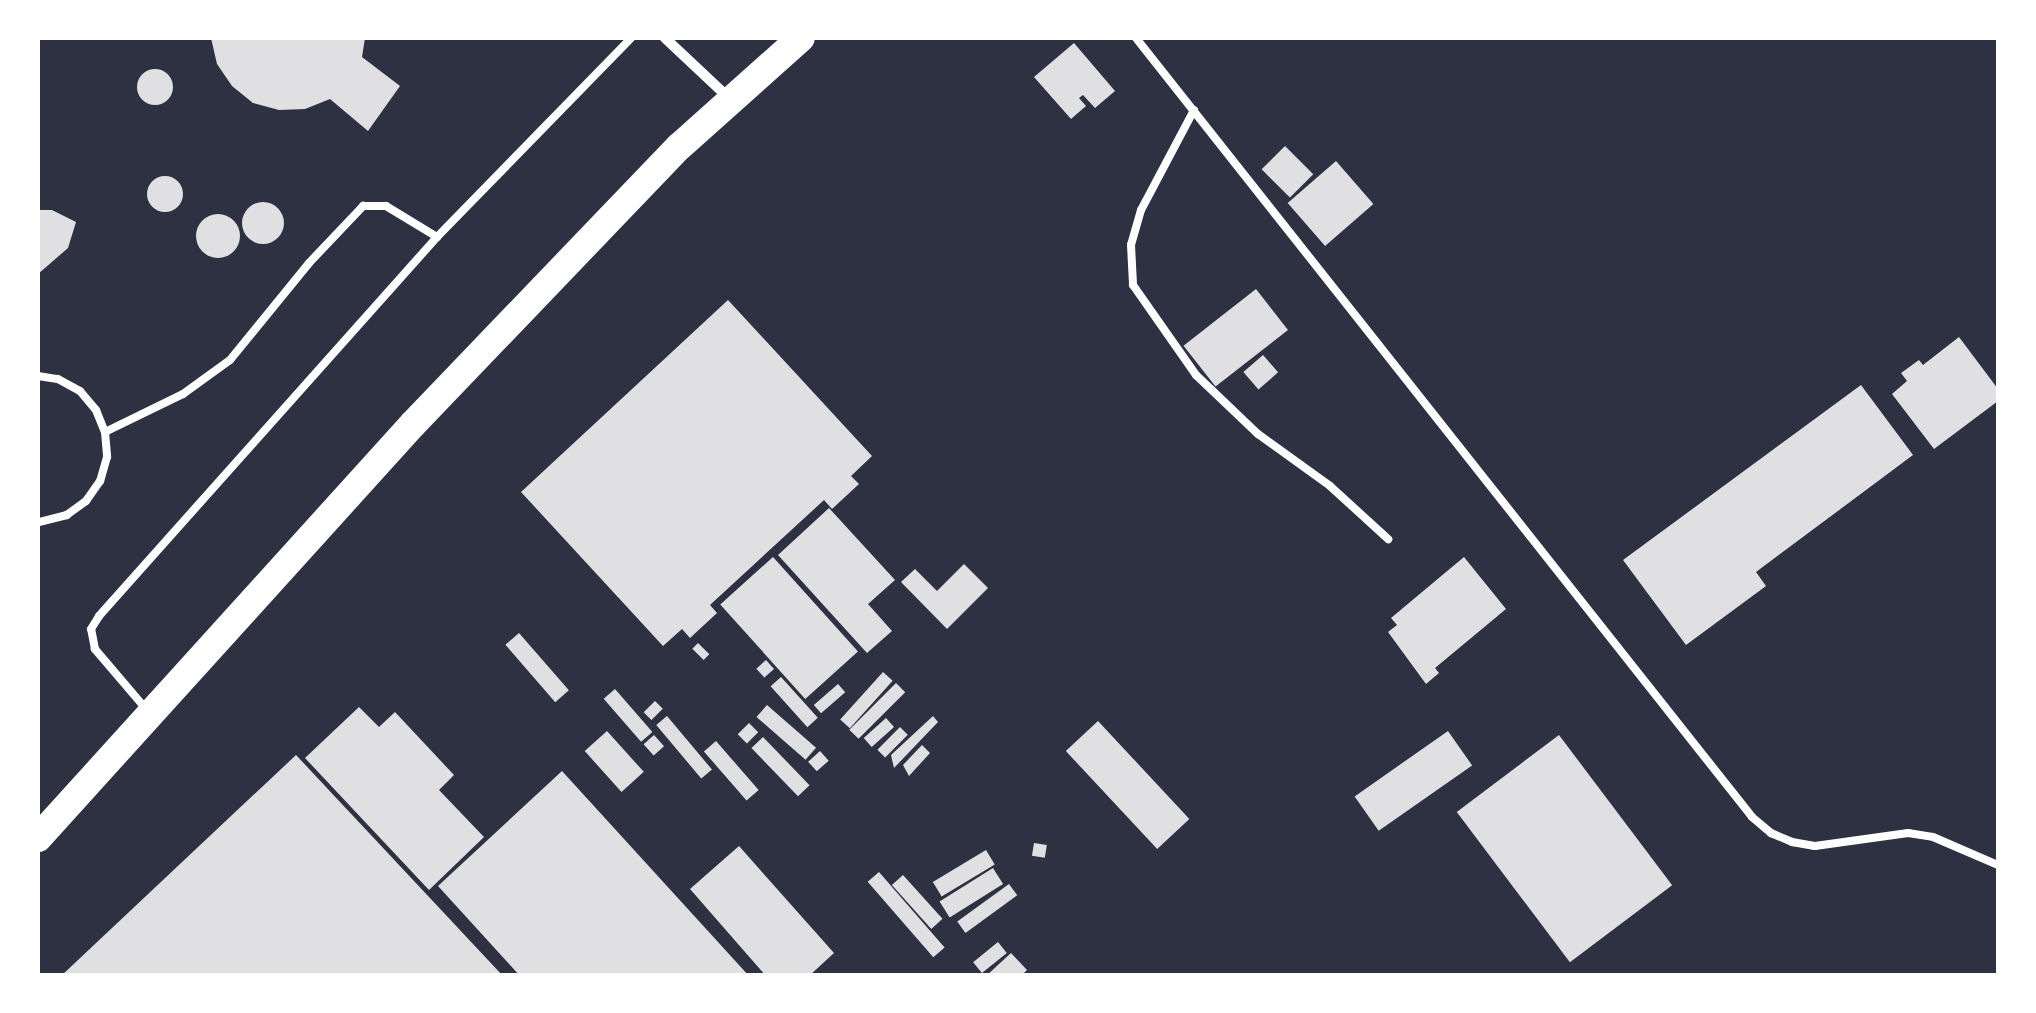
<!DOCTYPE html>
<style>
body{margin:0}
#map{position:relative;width:2036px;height:1013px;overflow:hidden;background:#2d3142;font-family:"Open Sans",sans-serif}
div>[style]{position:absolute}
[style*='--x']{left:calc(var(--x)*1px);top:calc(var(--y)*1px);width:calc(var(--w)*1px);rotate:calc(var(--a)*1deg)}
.building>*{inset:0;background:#e0e0e3;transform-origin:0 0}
.round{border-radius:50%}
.service>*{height:8px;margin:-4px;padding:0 4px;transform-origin:4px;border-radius:4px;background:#fff}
.minor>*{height:10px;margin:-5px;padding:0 5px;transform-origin:5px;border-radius:5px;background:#fff}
.trunk>*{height:28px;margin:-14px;padding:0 14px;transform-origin:14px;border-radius:14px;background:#fff}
span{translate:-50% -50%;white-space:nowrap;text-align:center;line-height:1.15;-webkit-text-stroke:8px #fff;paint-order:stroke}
.frame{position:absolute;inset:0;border:40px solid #fff;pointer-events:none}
</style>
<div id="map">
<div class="building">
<i style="clip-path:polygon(211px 38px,365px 38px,362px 57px,400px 86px,368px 131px,330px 99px,305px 109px,279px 110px,253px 103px,232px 86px,217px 64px)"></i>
<i style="clip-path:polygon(1074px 43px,1115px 91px,1095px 108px,1083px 95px,1079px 98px,1086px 106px,1071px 119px,1034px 77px)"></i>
<i class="round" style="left:137px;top:69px;width:36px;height:36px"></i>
<i style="left:1285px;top:146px;width:40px;height:33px;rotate:45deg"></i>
<i style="left:1336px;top:161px;width:57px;height:64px;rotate:49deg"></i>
<i class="round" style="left:147px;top:176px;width:36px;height:36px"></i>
<i class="round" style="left:242px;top:202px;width:42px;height:42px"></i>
<i style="clip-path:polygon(38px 210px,52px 210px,76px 222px,68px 248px,38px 274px)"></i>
<i class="round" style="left:196px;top:214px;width:44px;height:44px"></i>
<i style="left:1256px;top:289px;width:52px;height:92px;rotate:52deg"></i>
<i style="clip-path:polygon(728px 300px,872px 456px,851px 476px,859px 484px,832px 509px,824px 500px,710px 605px,717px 613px,690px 638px,682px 629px,663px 646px,521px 492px)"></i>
<i style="clip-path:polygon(1959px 337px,1998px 389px,1998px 401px,1934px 449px,1892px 394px,1907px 381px,1901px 373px,1919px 360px,1923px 365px)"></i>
<i style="left:1263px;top:355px;width:23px;height:26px;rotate:49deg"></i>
<i style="clip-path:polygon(1861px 385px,1913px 455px,1756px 572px,1766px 586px,1686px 645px,1623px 560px)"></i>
<i style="clip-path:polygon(829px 508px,895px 580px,868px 604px,892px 631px,867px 653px,778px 555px)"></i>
<i style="left:773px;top:557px;width:127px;height:71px;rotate:48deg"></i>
<i style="clip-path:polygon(1464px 557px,1506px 609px,1435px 668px,1439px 673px,1426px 684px,1388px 632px,1397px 625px,1391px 618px)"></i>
<i style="clip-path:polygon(964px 564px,988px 588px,947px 629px,901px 582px,915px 569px,937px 591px)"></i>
<i style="left:519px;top:633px;width:76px;height:18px;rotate:49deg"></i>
<i style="left:698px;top:643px;width:16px;height:8px;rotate:45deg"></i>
<i style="left:766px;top:660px;width:12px;height:13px;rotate:48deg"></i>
<i style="left:883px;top:672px;width:13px;height:64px;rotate:42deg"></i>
<i style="left:781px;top:677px;width:55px;height:14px;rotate:48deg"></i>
<i style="left:896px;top:683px;width:13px;height:66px;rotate:45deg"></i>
<i style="left:838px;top:684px;width:11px;height:32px;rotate:49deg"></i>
<i style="left:615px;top:689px;width:57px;height:15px;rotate:49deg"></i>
<i style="left:655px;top:701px;width:11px;height:16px;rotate:45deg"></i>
<i style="left:767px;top:705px;width:65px;height:16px;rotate:41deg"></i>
<i style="clip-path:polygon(359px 707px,379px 727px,395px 712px,454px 775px,439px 790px,484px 837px,429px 890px,305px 758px)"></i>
<i style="left:667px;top:716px;width:70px;height:14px;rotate:50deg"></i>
<i style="clip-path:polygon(933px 716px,938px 722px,894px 768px,891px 755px)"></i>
<i style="left:886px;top:718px;width:12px;height:30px;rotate:48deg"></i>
<i style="left:1098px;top:721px;width:134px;height:44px;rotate:47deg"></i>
<i style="left:749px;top:723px;width:13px;height:16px;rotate:45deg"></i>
<i style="left:900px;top:727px;width:11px;height:32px;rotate:45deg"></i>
<i style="left:607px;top:731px;width:55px;height:30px;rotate:48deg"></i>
<i style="left:1448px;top:731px;width:42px;height:114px;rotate:55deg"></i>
<i style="left:654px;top:735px;width:15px;height:14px;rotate:48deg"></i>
<i style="left:1559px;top:735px;width:188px;height:128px;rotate:53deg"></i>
<i style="left:763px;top:737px;width:67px;height:16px;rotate:46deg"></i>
<i style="left:716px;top:741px;width:65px;height:16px;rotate:49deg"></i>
<i style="clip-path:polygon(922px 745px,930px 753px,909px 776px,903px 765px)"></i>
<i style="left:820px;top:751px;width:13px;height:16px;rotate:48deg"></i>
<i style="clip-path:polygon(296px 755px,503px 976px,61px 976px)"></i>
<i style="clip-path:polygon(562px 771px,749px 976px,520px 976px,438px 886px)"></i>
<i style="left:1034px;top:843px;width:13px;height:13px;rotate:9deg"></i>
<i style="clip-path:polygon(739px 846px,834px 953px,809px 976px,766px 976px,690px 889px)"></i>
<i style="left:986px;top:850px;width:17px;height:62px;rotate:59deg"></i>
<i style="left:993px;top:868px;width:19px;height:63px;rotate:58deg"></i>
<i style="left:879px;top:872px;width:100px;height:15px;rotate:49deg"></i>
<i style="left:903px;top:875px;width:59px;height:15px;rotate:48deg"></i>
<i style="left:1009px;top:884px;width:14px;height:64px;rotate:54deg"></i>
<i style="left:998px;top:942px;width:14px;height:32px;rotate:51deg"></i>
<i style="clip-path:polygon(1011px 953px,1027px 970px,1021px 976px,986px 976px)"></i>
</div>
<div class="service">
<i style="--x:1136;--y:38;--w:993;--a:51.66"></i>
<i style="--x:1752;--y:817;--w:25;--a:40"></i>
<i style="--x:1771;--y:833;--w:23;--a:23"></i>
<i style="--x:1792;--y:842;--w:23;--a:10"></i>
<i style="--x:1815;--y:846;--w:94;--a:-8"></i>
<i style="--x:1908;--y:833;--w:25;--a:9"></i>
<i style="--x:1933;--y:837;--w:71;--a:23.3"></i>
<i style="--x:1194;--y:110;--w:113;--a:117.9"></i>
<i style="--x:1141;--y:210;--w:36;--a:106"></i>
<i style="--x:1131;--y:245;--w:40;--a:87.1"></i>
<i style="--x:1133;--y:285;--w:110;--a:55"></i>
<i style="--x:1196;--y:375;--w:86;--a:43.6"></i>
<i style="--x:1258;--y:434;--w:89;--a:35.8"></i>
<i style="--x:1330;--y:486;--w:79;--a:42.4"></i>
<i style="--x:38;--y:376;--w:20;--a:9"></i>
<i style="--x:58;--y:379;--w:25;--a:29"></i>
<i style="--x:80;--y:391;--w:25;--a:50"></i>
<i style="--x:96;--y:410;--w:24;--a:68"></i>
<i style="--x:105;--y:432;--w:25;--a:85"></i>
<i style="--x:107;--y:457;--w:25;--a:106"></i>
<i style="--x:100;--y:481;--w:24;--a:125"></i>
<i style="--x:86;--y:501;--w:24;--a:144"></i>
<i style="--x:67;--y:515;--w:30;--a:166"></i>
<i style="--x:105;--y:432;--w:87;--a:-26"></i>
<i style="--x:183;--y:394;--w:58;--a:-35.9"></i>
<i style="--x:230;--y:360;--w:125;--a:-50.8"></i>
<i style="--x:309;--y:263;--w:79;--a:-46.5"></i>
<i style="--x:363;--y:206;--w:23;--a:0"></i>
<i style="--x:386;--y:206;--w:60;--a:31.3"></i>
<i style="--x:146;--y:709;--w:79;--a:-130.4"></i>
<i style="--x:95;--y:649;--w:20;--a:-101"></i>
<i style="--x:91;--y:629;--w:15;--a:-58"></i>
<i style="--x:99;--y:616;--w:508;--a:-48.27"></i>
<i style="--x:437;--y:237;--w:278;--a:-45.7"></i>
</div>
<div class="minor">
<i style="--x:665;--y:38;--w:88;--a:43.2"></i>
</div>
<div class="trunk">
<i style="--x:38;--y:838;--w:559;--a:-47.83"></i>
<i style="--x:413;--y:424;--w:385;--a:-46.2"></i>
<i style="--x:680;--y:146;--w:162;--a:-41.8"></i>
</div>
<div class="frame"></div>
</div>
